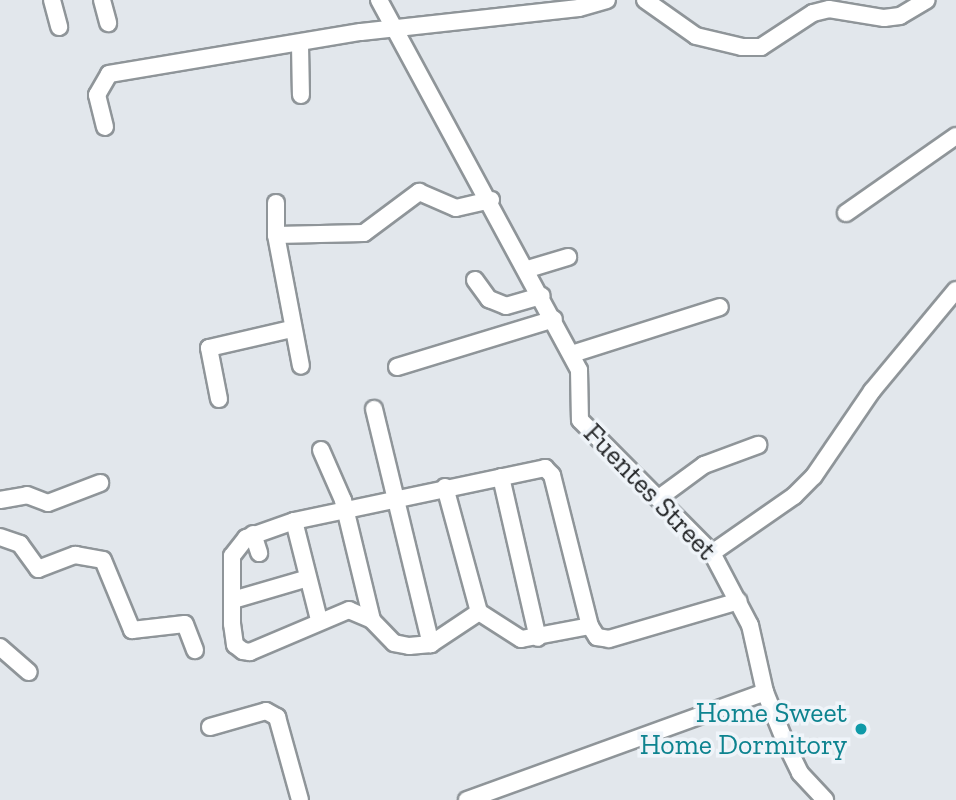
<!DOCTYPE html>
<style>
body{margin:0}
#map{position:relative;width:956px;height:800px;overflow:hidden;background:#e2e7ec;font-family:"Zilla Slab",serif}
div>[style]{position:absolute}
[style*='--x']{left:calc(var(--x)*1px);top:calc(var(--y)*1px);width:calc(var(--w)*1px);rotate:calc(var(--a)*1deg)}
.roads{filter:drop-shadow(2px 0 #8f9599) drop-shadow(-2px 0 #8f9599) drop-shadow(0 2px #8f9599) drop-shadow(0 -2px #8f9599)}
.minor>*{height:16px;margin:-8px;padding:0 8px;transform-origin:8px;border-radius:8px;background:#fff}
.dots>*{width:19px;height:19px;translate:-50% -50%;box-sizing:border-box;border:4px solid #eff4f9;border-radius:50%}
span{translate:-50% -50%;white-space:nowrap;text-align:center;line-height:1.15;-webkit-text-stroke:7px #eff4f9;paint-order:stroke}
.street-label{font-size:28px;color:#222426}
.culture-label{font-size:28px;color:#0d838f}
.right{translate:-100% -50%;text-align:right}
</style>
<div id="map">
<div class="roads">
<div class="minor">
<i style="--x:52;--y:0;--w:28;--a:75"></i>
<i style="--x:102;--y:0;--w:24;--a:75"></i>
<i style="--x:379;--y:0;--w:421;--a:61.6"></i>
<i style="--x:579;--y:370;--w:50;--a:88.9"></i>
<i style="--x:580;--y:420;--w:187;--a:45.2"></i>
<i style="--x:712;--y:553;--w:81;--a:62.2"></i>
<i style="--x:750;--y:625;--w:69;--a:77.4"></i>
<i style="--x:765;--y:692;--w:56;--a:68"></i>
<i style="--x:786;--y:744;--w:32;--a:64"></i>
<i style="--x:800;--y:773;--w:37;--a:47"></i>
<i style="--x:645;--y:0;--w:62;--a:35.2"></i>
<i style="--x:696;--y:36;--w:47;--a:13.4"></i>
<i style="--x:742;--y:47;--w:19;--a:0"></i>
<i style="--x:761;--y:47;--w:62;--a:-33.2"></i>
<i style="--x:813;--y:13;--w:16;--a:-14"></i>
<i style="--x:829;--y:9;--w:56;--a:9.3"></i>
<i style="--x:884;--y:18;--w:16;--a:-7"></i>
<i style="--x:900;--y:16;--w:31;--a:-31"></i>
<i style="--x:300;--y:45;--w:50;--a:88.9"></i>
<i style="--x:105;--y:127;--w:33;--a:-104"></i>
<i style="--x:97;--y:95;--w:24;--a:-60"></i>
<i style="--x:109;--y:74;--w:255;--a:-9.5"></i>
<i style="--x:361;--y:32;--w:219;--a:-6.3"></i>
<i style="--x:579;--y:8;--w:29;--a:-16"></i>
<i style="--x:276;--y:203;--w:32;--a:90"></i>
<i style="--x:276;--y:235;--w:133;--a:79.2"></i>
<i style="--x:846;--y:213;--w:134;--a:-35"></i>
<i style="--x:276;--y:235;--w:88;--a:-1.3"></i>
<i style="--x:364;--y:233;--w:69;--a:-36.7"></i>
<i style="--x:419;--y:192;--w:40;--a:23.4"></i>
<i style="--x:456;--y:208;--w:36;--a:-13"></i>
<i style="--x:528;--y:269;--w:42;--a:-16.7"></i>
<i style="--x:475;--y:280;--w:24;--a:54"></i>
<i style="--x:489;--y:299;--w:18;--a:22"></i>
<i style="--x:506;--y:306;--w:37;--a:-16"></i>
<i style="--x:572;--y:354;--w:155;--a:-17.6"></i>
<i style="--x:397;--y:367;--w:164;--a:-17"></i>
<i style="--x:219;--y:399;--w:52;--a:-101.1"></i>
<i style="--x:209;--y:348;--w:84;--a:-13"></i>
<i style="--x:374;--y:409;--w:242;--a:76.4"></i>
<i style="--x:321;--y:450;--w:55;--a:66.3"></i>
<i style="--x:343;--y:500;--w:123;--a:76.4"></i>
<i style="--x:501;--y:477;--w:165;--a:77.1"></i>
<i style="--x:445;--y:487;--w:130;--a:74.8"></i>
<i style="--x:659;--y:498;--w:56;--a:-36.3"></i>
<i style="--x:704;--y:465;--w:58;--a:-20.3"></i>
<i style="--x:0;--y:500;--w:27;--a:-10"></i>
<i style="--x:27;--y:495;--w:22;--a:21"></i>
<i style="--x:48;--y:503;--w:56;--a:-21"></i>
<i style="--x:294;--y:521;--w:102;--a:75.8"></i>
<i style="--x:253;--y:534;--w:20;--a:72"></i>
<i style="--x:0;--y:537;--w:21;--a:19"></i>
<i style="--x:20;--y:544;--w:31;--a:54"></i>
<i style="--x:38;--y:569;--w:40;--a:-21"></i>
<i style="--x:75;--y:555;--w:28;--a:10"></i>
<i style="--x:103;--y:560;--w:76;--a:67.5"></i>
<i style="--x:132;--y:630;--w:53;--a:-6.5"></i>
<i style="--x:185;--y:624;--w:28;--a:69"></i>
<i style="--x:712;--y:553;--w:100;--a:-34.8"></i>
<i style="--x:794;--y:496;--w:28;--a:-45"></i>
<i style="--x:814;--y:476;--w:103;--a:-55.7"></i>
<i style="--x:872;--y:391;--w:131;--a:-50.3"></i>
<i style="--x:233;--y:600;--w:78;--a:-16.3"></i>
<i style="--x:590;--y:626;--w:70;--a:169.3"></i>
<i style="--x:521;--y:639;--w:50;--a:-147.3"></i>
<i style="--x:479;--y:612;--w:58;--a:146.3"></i>
<i style="--x:431;--y:644;--w:22;--a:175"></i>
<i style="--x:409;--y:646;--w:15;--a:-169"></i>
<i style="--x:394;--y:643;--w:32;--a:-134"></i>
<i style="--x:372;--y:620;--w:25;--a:-157"></i>
<i style="--x:349;--y:610;--w:108;--a:157"></i>
<i style="--x:250;--y:652;--w:7;--a:-172"></i>
<i style="--x:243;--y:651;--w:10;--a:-143"></i>
<i style="--x:235;--y:645;--w:21;--a:-98"></i>
<i style="--x:232;--y:624;--w:68;--a:-90"></i>
<i style="--x:232;--y:556;--w:23;--a:-52"></i>
<i style="--x:246;--y:538;--w:51;--a:-19.5"></i>
<i style="--x:294;--y:521;--w:257;--a:-11.9"></i>
<i style="--x:545;--y:468;--w:10;--a:45"></i>
<i style="--x:552;--y:475;--w:156;--a:75.9"></i>
<i style="--x:590;--y:626;--w:13;--a:58"></i>
<i style="--x:597;--y:637;--w:12;--a:9"></i>
<i style="--x:609;--y:639;--w:135;--a:-16.3"></i>
<i style="--x:0;--y:647;--w:38;--a:41"></i>
<i style="--x:210;--y:727;--w:58;--a:-15.9"></i>
<i style="--x:266;--y:711;--w:13;--a:29"></i>
<i style="--x:277;--y:717;--w:86;--a:74.5"></i>
<i style="--x:467;--y:800;--w:317;--a:-19.9"></i>
</div>
</div>
<div class="dots">
<i style="left:861px;top:729px;background:#0f9aa8"></i>
</div>
<div class="street-label">
<span style="left:650px;top:492px;rotate:46deg">Fuentes Street</span>
</div>
<div class="culture-label">
<span class="right" style="left:847px;top:729px">Home Sweet<br>Home Dormitory</span>
</div>
</div>
